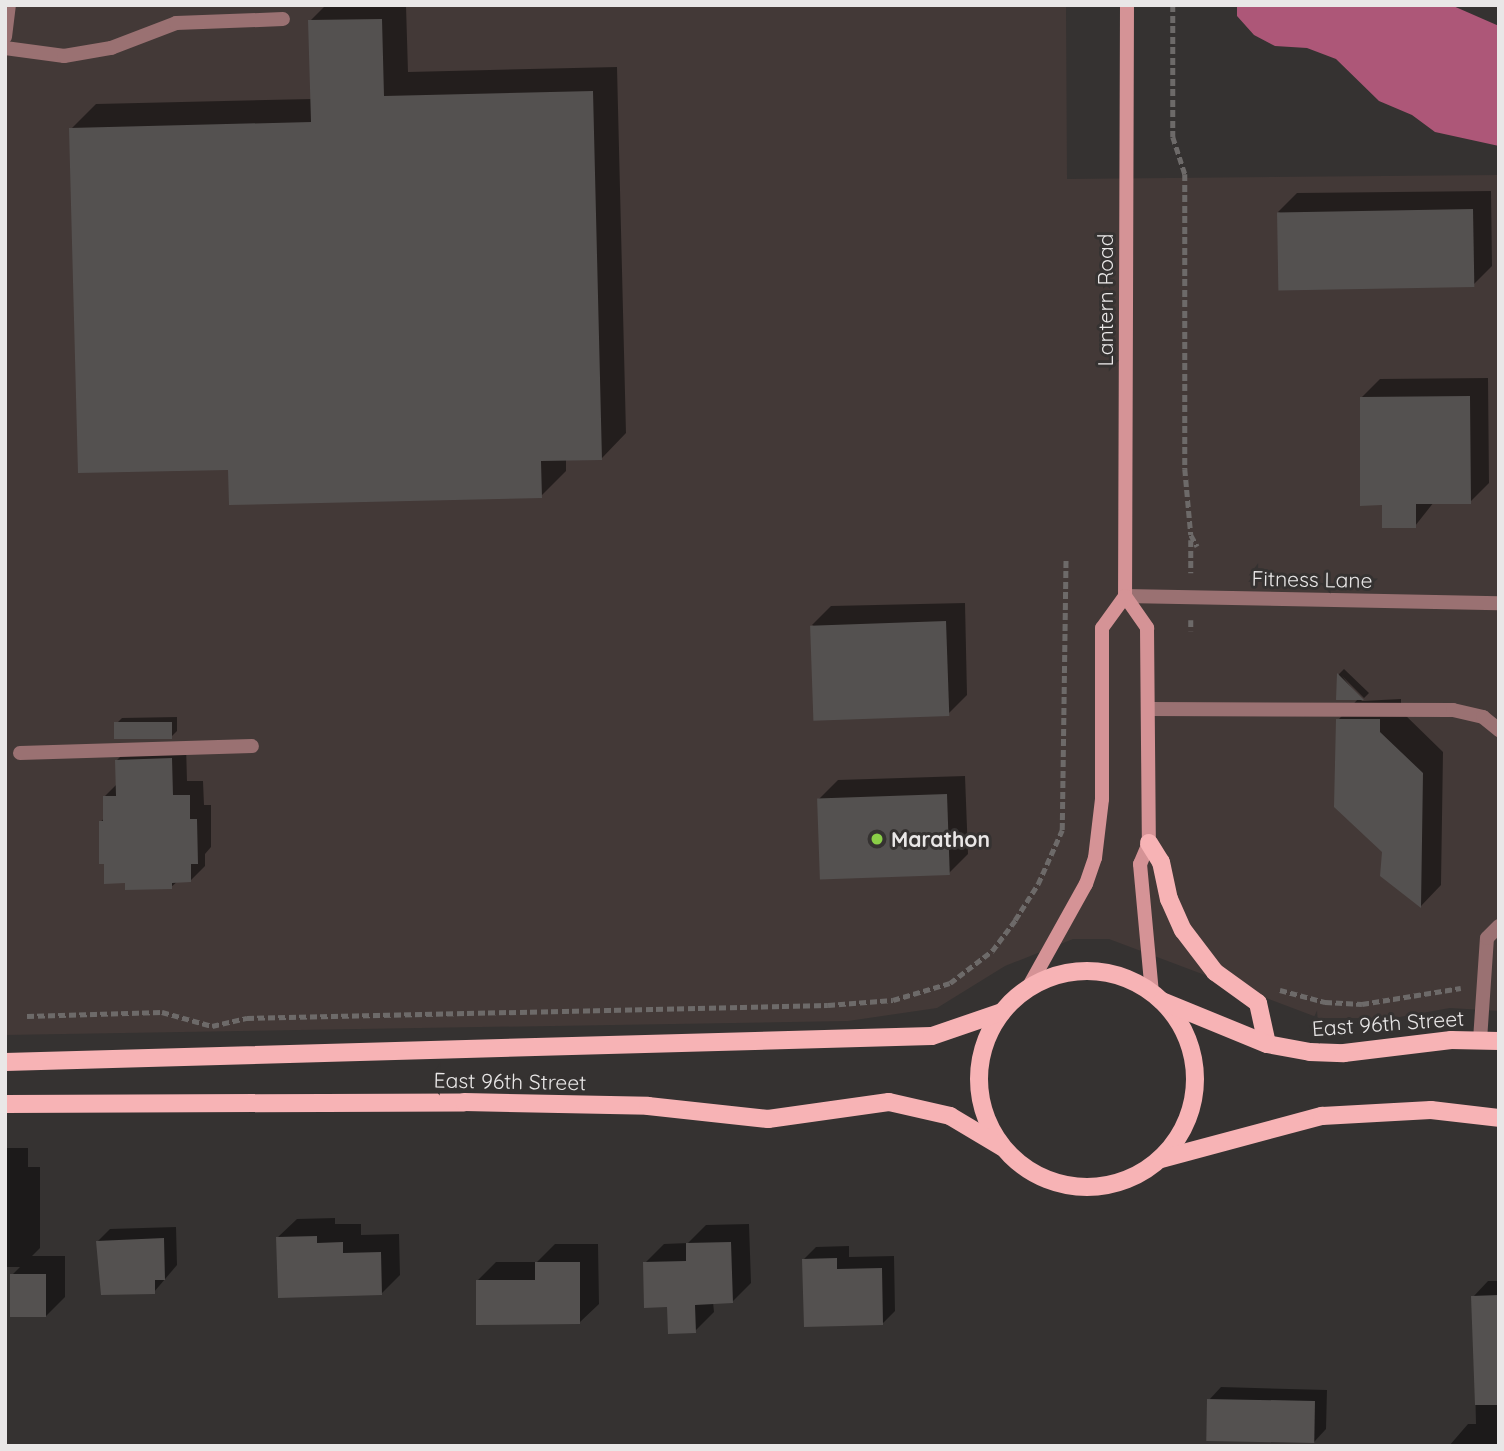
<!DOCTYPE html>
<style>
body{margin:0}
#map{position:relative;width:1504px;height:1451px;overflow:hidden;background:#353231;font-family:Quicksand,sans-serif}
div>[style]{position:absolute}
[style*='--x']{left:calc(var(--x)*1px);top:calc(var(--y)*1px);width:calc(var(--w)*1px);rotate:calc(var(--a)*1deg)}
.built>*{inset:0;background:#433937}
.water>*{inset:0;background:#ad5778}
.shadow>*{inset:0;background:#0007}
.building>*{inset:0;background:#545150;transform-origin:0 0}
.path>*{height:4.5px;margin-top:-2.25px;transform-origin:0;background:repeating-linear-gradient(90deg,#6d6a69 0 7px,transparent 0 10.5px)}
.lane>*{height:14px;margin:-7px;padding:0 7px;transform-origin:7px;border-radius:7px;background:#9a7172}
.street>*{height:14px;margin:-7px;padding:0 7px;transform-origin:7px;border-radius:7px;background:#9a7172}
.secondary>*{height:14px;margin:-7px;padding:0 7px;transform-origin:7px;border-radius:7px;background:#d59396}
.primary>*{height:18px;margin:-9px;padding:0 9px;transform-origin:9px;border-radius:9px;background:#f7b3b5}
.primary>.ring{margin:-9px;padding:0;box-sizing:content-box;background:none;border:18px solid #f7b3b5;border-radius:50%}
.dots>*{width:19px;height:19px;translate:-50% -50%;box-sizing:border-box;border:4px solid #353231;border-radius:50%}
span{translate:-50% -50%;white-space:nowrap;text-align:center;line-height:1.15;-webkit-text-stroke:6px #353231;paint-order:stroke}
.street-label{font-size:21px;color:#e9e7e7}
.poi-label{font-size:21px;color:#e9e7e7;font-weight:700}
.left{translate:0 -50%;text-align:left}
.frame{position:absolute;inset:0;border:7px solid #e9e7e7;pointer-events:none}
</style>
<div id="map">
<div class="built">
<i style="clip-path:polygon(5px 5px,1066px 5px,1067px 179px,1499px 175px,1499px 1011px,1450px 1008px,1394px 1018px,1319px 1018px,1109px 939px,1073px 939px,1005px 966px,937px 1008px,848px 1021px,5px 1035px)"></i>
</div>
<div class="water">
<i style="clip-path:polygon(1237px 5px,1451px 5px,1499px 26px,1499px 146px,1435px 132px,1412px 115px,1379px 101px,1336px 59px,1307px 48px,1275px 46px,1254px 35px,1237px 16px)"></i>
</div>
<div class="shadow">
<i style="clip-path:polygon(326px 5px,406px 5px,408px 72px,617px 67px,626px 433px,602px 458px,566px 459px,566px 471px,541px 496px,230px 468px,71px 129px,96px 104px,312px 99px,310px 21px)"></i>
<i style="clip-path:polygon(1491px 191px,1492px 266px,1473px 285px,1278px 212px,1297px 193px)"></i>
<i style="clip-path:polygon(1488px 378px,1489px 483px,1470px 502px,1434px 502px,1415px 526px,1384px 504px,1361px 398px,1380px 379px)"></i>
<i style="clip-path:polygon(965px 603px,967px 695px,948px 714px,812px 625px,831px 606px)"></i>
<i style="clip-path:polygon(1344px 669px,1369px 693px,1364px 698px,1342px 676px,1362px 701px,1401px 699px,1401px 711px,1443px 752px,1441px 885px,1421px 906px,1384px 851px,1338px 720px,1359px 698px,1338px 698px,1339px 674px)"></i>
<i style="clip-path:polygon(177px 717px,177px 731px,171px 737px,116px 724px,122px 718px)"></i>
<i style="clip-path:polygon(186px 744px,187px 781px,203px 781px,204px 805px,211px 805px,211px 847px,205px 854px,205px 866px,191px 880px,178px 881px,171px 887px,100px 822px,105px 818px,104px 797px,117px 784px,117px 760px,131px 746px)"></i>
<i style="clip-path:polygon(965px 776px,968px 854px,949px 873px,819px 799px,838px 780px)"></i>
<i style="clip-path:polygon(5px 1148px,28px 1148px,28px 1167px,40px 1167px,40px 1248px,32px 1256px,65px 1256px,65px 1297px,46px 1316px,12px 1275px,20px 1267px,5px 1267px)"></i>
<i style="clip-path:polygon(335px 1218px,335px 1224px,361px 1224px,361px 1235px,399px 1234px,400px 1275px,381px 1294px,278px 1237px,297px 1219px)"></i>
<i style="clip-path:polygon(749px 1224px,751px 1283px,732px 1302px,713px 1302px,714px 1312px,695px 1331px,669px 1306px,645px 1263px,664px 1244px,688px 1243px,706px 1225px)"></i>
<i style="clip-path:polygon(176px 1227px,177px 1265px,154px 1292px,98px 1241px,110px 1229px)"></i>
<i style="clip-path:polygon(555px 1244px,598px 1244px,599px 1304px,580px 1322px,477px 1281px,496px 1262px,537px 1262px)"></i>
<i style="clip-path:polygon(849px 1246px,849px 1257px,894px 1256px,895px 1311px,883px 1323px,804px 1259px,816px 1247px)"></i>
<i style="clip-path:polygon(1488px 1281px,1499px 1281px,1499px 1446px,1449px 1446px,1468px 1424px,1476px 1424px,1473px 1297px)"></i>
<i style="clip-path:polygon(1221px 1387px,1327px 1390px,1326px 1429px,1314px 1442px,1209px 1400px)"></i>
</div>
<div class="building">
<i style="clip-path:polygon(382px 19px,384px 96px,593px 91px,602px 460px,541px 461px,542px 498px,229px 505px,228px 470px,78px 473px,69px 128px,311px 122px,308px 20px)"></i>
<i style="left:1473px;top:209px;width:78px;height:196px;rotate:89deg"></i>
<i style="clip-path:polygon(1470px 396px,1471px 504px,1416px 504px,1416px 528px,1382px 528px,1382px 505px,1360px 506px,1360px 397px)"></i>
<i style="left:946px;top:621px;width:95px;height:136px;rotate:88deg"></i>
<i style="clip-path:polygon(1337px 673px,1364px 700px,1336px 700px)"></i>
<i style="clip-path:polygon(1336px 719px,1380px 719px,1380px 732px,1423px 773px,1421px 908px,1380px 876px,1382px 852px,1334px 807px)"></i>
<i style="left:172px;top:722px;width:17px;height:58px;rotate:90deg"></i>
<i style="clip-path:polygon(172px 758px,173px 795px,190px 795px,190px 819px,197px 819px,198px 864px,191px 864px,191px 882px,172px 883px,172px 889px,125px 890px,125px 883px,104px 884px,104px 864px,99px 864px,99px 821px,103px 821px,103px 796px,116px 796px,115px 760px)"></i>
<i style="left:947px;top:794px;width:81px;height:130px;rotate:88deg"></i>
<i style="clip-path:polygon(317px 1236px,317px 1243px,343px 1242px,343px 1253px,381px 1252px,382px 1295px,278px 1298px,276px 1237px)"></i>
<i style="clip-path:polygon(164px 1238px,165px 1280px,155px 1280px,155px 1294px,101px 1295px,96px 1241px)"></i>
<i style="clip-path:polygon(731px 1242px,733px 1303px,695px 1305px,696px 1333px,668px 1334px,667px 1307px,644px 1308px,643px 1262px,686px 1261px,686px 1243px)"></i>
<i style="clip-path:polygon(837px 1258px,837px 1269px,882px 1268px,883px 1325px,804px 1327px,802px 1259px)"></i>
<i style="clip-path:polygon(535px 1262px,580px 1262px,580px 1324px,476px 1325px,476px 1280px,535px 1280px)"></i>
<i style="left:10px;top:1274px;width:36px;height:43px"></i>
<i style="clip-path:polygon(1499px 1295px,1499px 1405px,1475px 1405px,1471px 1296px)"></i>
<i style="left:1207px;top:1399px;width:108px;height:42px;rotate:1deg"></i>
</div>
<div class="path">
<i style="--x:1173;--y:5;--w:132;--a:90"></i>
<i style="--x:1173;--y:137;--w:39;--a:72"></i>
<i style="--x:1185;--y:174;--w:295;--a:90"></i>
<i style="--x:1185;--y:469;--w:66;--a:84.8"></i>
<i style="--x:1191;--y:535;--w:13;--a:61"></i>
<i style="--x:1191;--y:540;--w:33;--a:90"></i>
<i style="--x:1191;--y:620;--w:11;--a:90"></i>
<i style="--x:1280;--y:990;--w:47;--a:14.9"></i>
<i style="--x:1325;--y:1002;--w:37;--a:3"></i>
<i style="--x:1362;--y:1004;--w:100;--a:-9.2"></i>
<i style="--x:27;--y:1016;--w:135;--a:-1.7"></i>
<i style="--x:162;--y:1012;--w:52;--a:15.6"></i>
<i style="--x:212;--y:1026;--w:36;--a:-13"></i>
<i style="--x:247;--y:1018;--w:581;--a:-1.28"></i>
<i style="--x:828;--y:1005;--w:65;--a:-4.4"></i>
<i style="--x:893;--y:1000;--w:59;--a:-16.6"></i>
<i style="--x:950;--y:983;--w:53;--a:-37.3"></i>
<i style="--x:992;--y:951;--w:39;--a:-53"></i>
<i style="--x:1015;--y:920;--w:43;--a:-57.4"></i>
<i style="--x:1038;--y:884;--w:59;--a:-66"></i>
<i style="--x:1062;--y:830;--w:273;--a:-89.2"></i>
</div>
<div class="lane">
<i style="--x:5;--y:37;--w:32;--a:-83"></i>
<i style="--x:5;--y:48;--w:60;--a:7.7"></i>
<i style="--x:64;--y:56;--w:48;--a:-9.7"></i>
<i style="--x:111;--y:48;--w:70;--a:-21"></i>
<i style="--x:176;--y:23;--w:107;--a:-2.1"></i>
<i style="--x:1148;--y:709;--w:305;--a:0.2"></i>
<i style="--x:1453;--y:710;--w:31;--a:13"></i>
<i style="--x:1483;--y:717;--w:21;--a:39"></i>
<i style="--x:20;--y:753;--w:232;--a:-1.7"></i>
<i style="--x:1480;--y:1040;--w:102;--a:-86.1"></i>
<i style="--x:1487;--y:938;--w:17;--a:-45"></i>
</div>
<div class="street">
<i style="--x:1125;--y:596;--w:374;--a:1.1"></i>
</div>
<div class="secondary">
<i style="--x:1127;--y:5;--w:591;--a:90.19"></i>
<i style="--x:1125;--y:596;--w:39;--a:55"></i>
<i style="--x:1147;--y:628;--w:215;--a:89.5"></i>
<i style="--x:1149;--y:843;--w:23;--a:113"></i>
<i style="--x:1140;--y:864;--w:130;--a:84.7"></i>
<i style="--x:1028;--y:988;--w:119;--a:-60.9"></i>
<i style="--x:1086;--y:884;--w:28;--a:-71"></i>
<i style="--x:1095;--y:858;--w:59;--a:-83.2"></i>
<i style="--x:1102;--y:799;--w:171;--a:-90"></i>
<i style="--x:1102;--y:628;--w:39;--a:-54"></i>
</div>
<div class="primary">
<i style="--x:1149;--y:843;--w:22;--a:58"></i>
<i style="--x:1161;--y:862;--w:38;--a:78"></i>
<i style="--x:1169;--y:899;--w:34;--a:66"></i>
<i style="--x:1183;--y:930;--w:53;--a:52.7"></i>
<i style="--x:1215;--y:972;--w:53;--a:35.8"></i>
<i style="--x:1258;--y:1003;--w:42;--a:77.6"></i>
<i class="ring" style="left:979px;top:971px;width:198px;height:198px"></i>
<i style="--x:1162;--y:1001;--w:113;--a:22.3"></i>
<i style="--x:1267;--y:1044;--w:44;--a:10.5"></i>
<i style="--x:1310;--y:1052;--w:34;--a:2"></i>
<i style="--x:1344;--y:1053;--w:108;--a:-6.9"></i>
<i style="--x:1451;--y:1040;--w:48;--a:1.2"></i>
<i style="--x:5;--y:1062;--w:927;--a:-1.61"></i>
<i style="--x:932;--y:1036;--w:74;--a:-18.9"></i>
<i style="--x:5;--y:1104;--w:459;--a:-0.2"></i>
<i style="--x:464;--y:1102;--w:184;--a:1.2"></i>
<i style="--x:648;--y:1106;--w:121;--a:6.2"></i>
<i style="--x:768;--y:1119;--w:122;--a:-8"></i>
<i style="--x:889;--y:1102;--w:63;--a:12.9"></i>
<i style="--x:950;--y:1116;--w:61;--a:30.8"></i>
<i style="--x:1161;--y:1159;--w:167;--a:-15"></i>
<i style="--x:1322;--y:1116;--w:109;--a:-3.2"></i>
<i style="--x:1431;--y:1110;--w:68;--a:6.7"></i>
</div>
<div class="dots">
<i style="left:877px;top:839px;background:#8ace47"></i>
</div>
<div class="street-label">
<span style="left:1105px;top:300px;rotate:-90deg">Lantern Road</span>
<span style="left:1312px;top:579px;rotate:1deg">Fitness Lane</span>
<span style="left:1388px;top:1023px;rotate:-4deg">East 96th Street</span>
<span style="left:510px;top:1081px;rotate:1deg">East 96th Street</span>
</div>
<div class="poi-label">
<span class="left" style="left:891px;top:839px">Marathon</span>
</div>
<div class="frame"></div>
</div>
